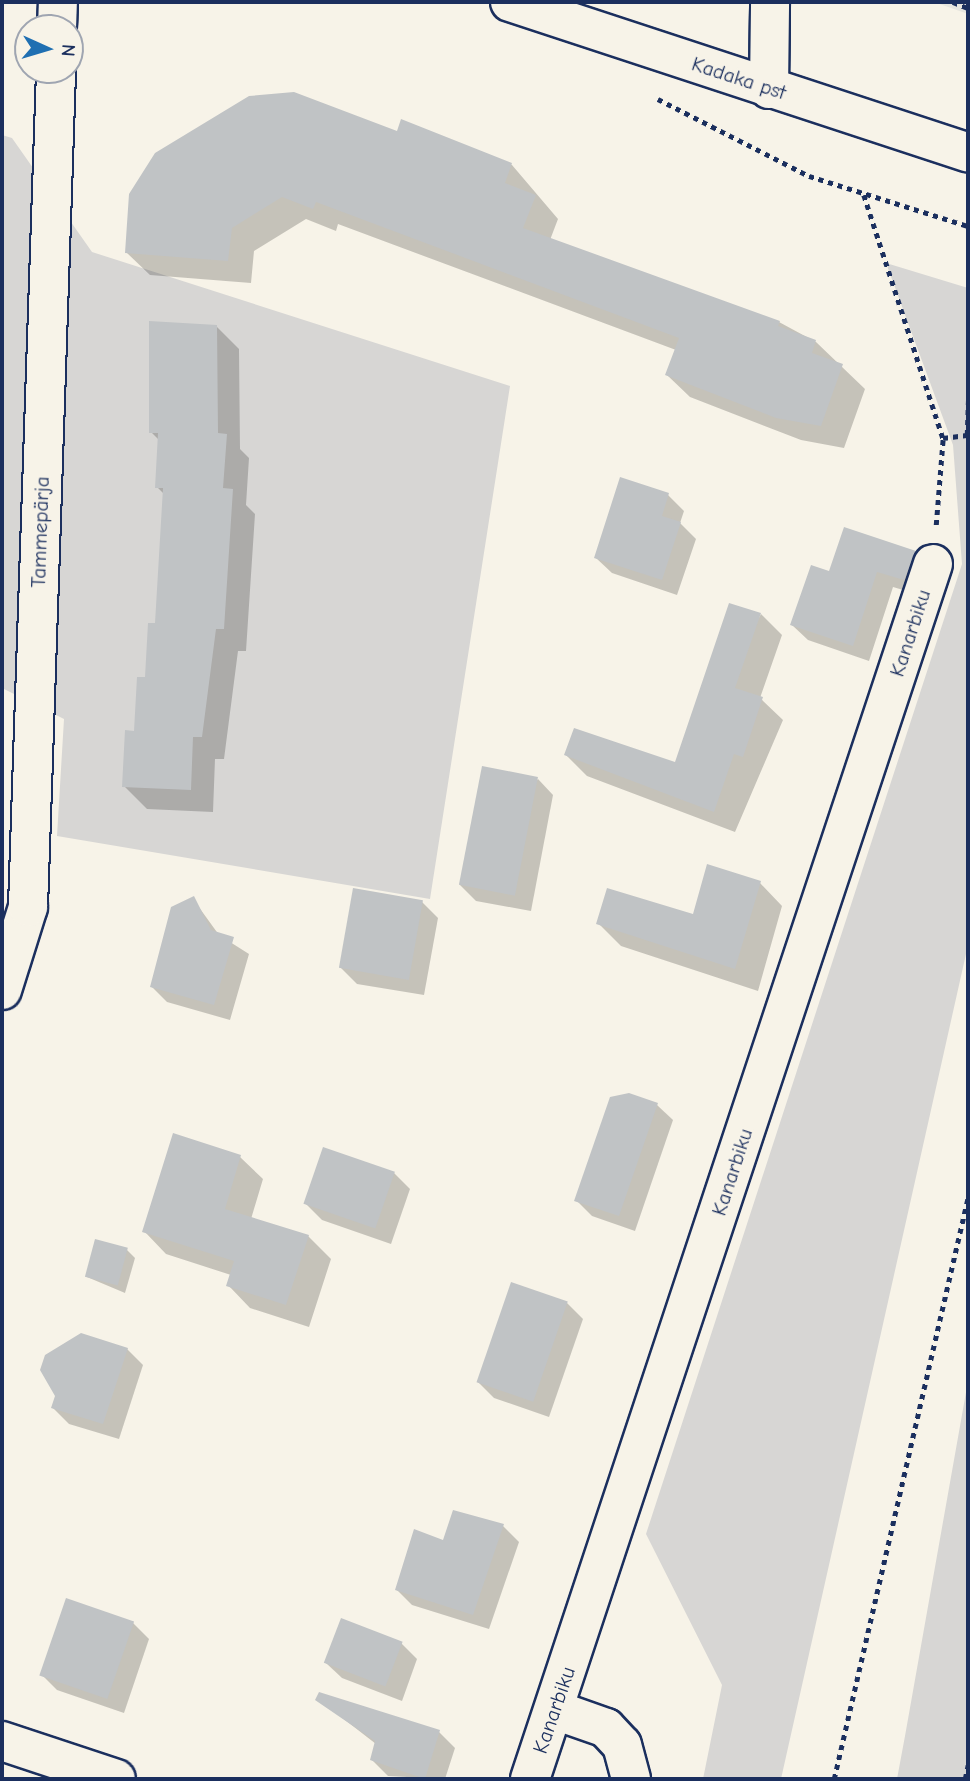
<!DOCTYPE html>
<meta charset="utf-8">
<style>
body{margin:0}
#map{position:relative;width:970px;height:1781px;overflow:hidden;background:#f7f3e8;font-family:"Comic Neue",sans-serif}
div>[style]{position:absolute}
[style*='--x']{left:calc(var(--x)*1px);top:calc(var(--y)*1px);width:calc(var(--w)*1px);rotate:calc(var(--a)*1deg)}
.built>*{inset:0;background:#e6e5de}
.green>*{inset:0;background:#d7d6d4}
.shadow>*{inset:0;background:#0003}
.building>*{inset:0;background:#c0c3c5;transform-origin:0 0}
.path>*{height:4.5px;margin-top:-2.25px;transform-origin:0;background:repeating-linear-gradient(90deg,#1b2f5e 0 5px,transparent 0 10px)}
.roads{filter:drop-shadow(2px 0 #1b2f5e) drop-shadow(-2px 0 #1b2f5e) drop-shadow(0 2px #1b2f5e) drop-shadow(0 -2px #1b2f5e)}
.minor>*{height:38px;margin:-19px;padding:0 19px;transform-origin:19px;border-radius:19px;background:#f7f3e8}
.major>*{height:38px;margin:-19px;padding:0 19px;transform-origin:19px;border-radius:19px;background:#f7f3e8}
span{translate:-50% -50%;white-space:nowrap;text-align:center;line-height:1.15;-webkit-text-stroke:5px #f7f3e8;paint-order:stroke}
.street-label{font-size:21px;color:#1b2f5e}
.frame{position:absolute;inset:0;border:4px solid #1b2f5e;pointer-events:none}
.north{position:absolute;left:14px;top:14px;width:70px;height:70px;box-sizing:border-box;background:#f7f3e8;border:2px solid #9fa5b1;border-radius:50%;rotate:94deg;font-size:19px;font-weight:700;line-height:28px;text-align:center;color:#1b2f5e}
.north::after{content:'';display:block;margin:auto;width:24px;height:32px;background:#1f6fb2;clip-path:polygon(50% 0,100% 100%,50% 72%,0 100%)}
</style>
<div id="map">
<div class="built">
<i style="clip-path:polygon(934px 2px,968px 2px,968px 14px)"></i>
</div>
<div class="green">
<i style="clip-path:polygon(2px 135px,12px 138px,92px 252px,510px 386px,430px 899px,57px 836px,64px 719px,2px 688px)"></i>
<i style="clip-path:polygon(886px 263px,968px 288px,968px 945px,781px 1779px,703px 1779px,722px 1685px,646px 1534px,962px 564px,953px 445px)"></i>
<i style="clip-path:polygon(968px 1381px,968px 1779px,897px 1779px,905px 1736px)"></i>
</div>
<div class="shadow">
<i style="clip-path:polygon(402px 122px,512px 165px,558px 219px,550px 240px,779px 322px,816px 342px,865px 389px,844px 448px,801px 440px,690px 397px,667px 375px,676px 350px,338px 224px,336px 231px,306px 219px,254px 251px,251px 283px,150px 275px,127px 253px,398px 134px)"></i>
<i style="clip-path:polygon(216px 326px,239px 349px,240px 449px,249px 458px,246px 505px,255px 514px,246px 651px,238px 651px,224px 759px,215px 759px,213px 812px,147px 809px,124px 786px,157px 625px,165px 495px,157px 487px,159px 440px,151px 432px)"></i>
<i style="clip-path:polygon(668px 495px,684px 511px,680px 523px,696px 539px,677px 595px,612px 573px,596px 558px)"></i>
<i style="clip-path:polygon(915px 553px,931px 569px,920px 595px,893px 587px,869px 661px,808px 640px,792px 625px,830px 573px)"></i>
<i style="clip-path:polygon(761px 614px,782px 635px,760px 698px,783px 720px,735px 832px,587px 776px,566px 755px,677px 764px)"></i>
<i style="clip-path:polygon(538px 779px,553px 795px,531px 911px,476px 901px,460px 885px)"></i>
<i style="clip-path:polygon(760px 883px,782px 906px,758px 991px,621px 946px,598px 923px,694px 917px)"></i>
<i style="clip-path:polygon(193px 899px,219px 935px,249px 954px,230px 1020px,167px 1002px,151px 986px)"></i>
<i style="clip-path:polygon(422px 902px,438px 918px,424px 995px,357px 984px,341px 968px)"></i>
<i style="clip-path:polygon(657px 1105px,673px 1120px,635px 1231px,592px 1216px,576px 1200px)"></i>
<i style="clip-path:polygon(240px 1157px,263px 1179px,251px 1219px,308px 1236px,331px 1259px,309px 1327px,250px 1308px,228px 1285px,231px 1275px,166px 1254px,144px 1231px)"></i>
<i style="clip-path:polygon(394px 1173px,410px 1189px,391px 1244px,322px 1220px,306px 1204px)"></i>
<i style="clip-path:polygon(127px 1250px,135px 1258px,125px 1293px,87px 1277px)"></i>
<i style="clip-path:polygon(567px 1303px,583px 1319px,549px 1417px,494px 1398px,478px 1382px)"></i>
<i style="clip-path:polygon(127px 1349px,143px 1365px,119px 1439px,69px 1424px,53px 1408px)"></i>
<i style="clip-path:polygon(503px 1526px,519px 1542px,489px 1629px,412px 1605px,396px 1589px,444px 1542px)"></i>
<i style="clip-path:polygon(133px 1623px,149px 1639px,124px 1713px,57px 1690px,41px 1674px)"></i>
<i style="clip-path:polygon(401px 1643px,417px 1659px,402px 1701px,342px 1678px,326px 1663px)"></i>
<i style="clip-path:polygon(318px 1699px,439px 1732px,455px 1748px,445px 1779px,388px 1776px,372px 1760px,376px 1744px)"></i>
</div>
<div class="building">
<i style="clip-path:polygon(294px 92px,397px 131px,401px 119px,512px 163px,505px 183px,536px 195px,523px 228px,780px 321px,778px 326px,816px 340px,812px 353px,843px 364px,821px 426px,776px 418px,665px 375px,679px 338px,316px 202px,313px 209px,282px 197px,232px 228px,228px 261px,125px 253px,129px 194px,155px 153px,249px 96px)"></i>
<i style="clip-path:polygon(149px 321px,217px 325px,218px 433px,227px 434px,223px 488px,233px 489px,224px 629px,216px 629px,202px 737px,193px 737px,191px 790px,122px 787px,125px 730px,134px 731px,137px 677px,145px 677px,148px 623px,155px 623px,163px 488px,155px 488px,158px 433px,149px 433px)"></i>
<i style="clip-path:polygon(620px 477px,669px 493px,662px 516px,681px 522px,662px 580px,594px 558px)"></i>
<i style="clip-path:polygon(844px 527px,916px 551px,904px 580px,877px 572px,853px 646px,790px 625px,811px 565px,829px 571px)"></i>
<i style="clip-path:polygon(729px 603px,761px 613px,735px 688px,763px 697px,743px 757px,734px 754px,714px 812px,564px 755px,574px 728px,675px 762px)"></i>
<i style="left:482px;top:766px;width:57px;height:121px;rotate:11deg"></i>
<i style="clip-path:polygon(707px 864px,761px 881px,735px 969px,596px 924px,607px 888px,693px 914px)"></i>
<i style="left:353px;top:888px;width:71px;height:81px;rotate:10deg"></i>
<i style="clip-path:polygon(194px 896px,211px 930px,234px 937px,214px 1005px,150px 987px,171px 907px)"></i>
<i style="clip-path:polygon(629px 1093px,658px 1103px,619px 1216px,574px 1201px,610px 1097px)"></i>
<i style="clip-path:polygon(173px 1133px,241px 1155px,225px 1209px,309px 1235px,286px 1305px,226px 1286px,234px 1261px,142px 1232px)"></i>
<i style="left:323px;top:1147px;width:76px;height:60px;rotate:19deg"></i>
<i style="left:95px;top:1239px;width:34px;height:39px;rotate:15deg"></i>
<i style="left:511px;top:1282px;width:60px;height:106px;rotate:19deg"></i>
<i style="clip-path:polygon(81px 1333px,128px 1348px,103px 1424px,51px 1408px,55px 1396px,40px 1370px,45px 1355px)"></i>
<i style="clip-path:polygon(453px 1510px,504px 1524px,473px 1615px,395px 1590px,414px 1529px,443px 1540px)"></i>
<i style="left:66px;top:1598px;width:72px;height:82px;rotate:19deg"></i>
<i style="left:341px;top:1618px;width:66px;height:48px;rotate:21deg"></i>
<i style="clip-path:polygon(319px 1692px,440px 1730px,425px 1779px,370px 1760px,375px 1741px,315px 1700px)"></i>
</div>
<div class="path">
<i style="--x:953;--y:2;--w:16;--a:22"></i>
<i style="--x:658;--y:99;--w:169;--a:27"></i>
<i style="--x:809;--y:176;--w:167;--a:17.5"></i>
<i style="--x:864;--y:195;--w:256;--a:72"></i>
<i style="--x:943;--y:438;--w:24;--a:-7"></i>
<i style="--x:967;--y:435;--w:35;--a:-88"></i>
<i style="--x:936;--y:525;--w:87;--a:-85.4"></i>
<i style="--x:834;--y:1779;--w:597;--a:-77.03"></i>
<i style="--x:965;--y:1779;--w:14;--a:-78"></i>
</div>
<div class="roads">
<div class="minor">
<i style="--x:57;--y:28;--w:26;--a:-88"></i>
<i style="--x:769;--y:89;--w:87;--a:-89.3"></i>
<i style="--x:2;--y:990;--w:87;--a:-72.6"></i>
<i style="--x:28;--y:907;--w:837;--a:-88.08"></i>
<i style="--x:555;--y:1710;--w:54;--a:19.4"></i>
<i style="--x:606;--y:1728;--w:23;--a:47"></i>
<i style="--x:622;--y:1745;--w:35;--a:75"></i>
<i style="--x:2;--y:1741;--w:120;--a:18.4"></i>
<i style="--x:530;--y:1779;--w:1280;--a:-71.65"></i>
</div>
<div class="major">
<i style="--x:510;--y:2;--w:482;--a:18.2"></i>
</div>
</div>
<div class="street-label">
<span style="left:739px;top:78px;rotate:18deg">Kadaka pst</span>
<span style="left:40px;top:532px;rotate:-88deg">Tammepärja</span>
<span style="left:910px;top:633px;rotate:-72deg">Kanarbiku</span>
<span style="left:732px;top:1172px;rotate:-72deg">Kanarbiku</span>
<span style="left:554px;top:1710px;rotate:-71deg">Kanarbiku</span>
</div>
<div class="frame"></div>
<div class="north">N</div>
</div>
